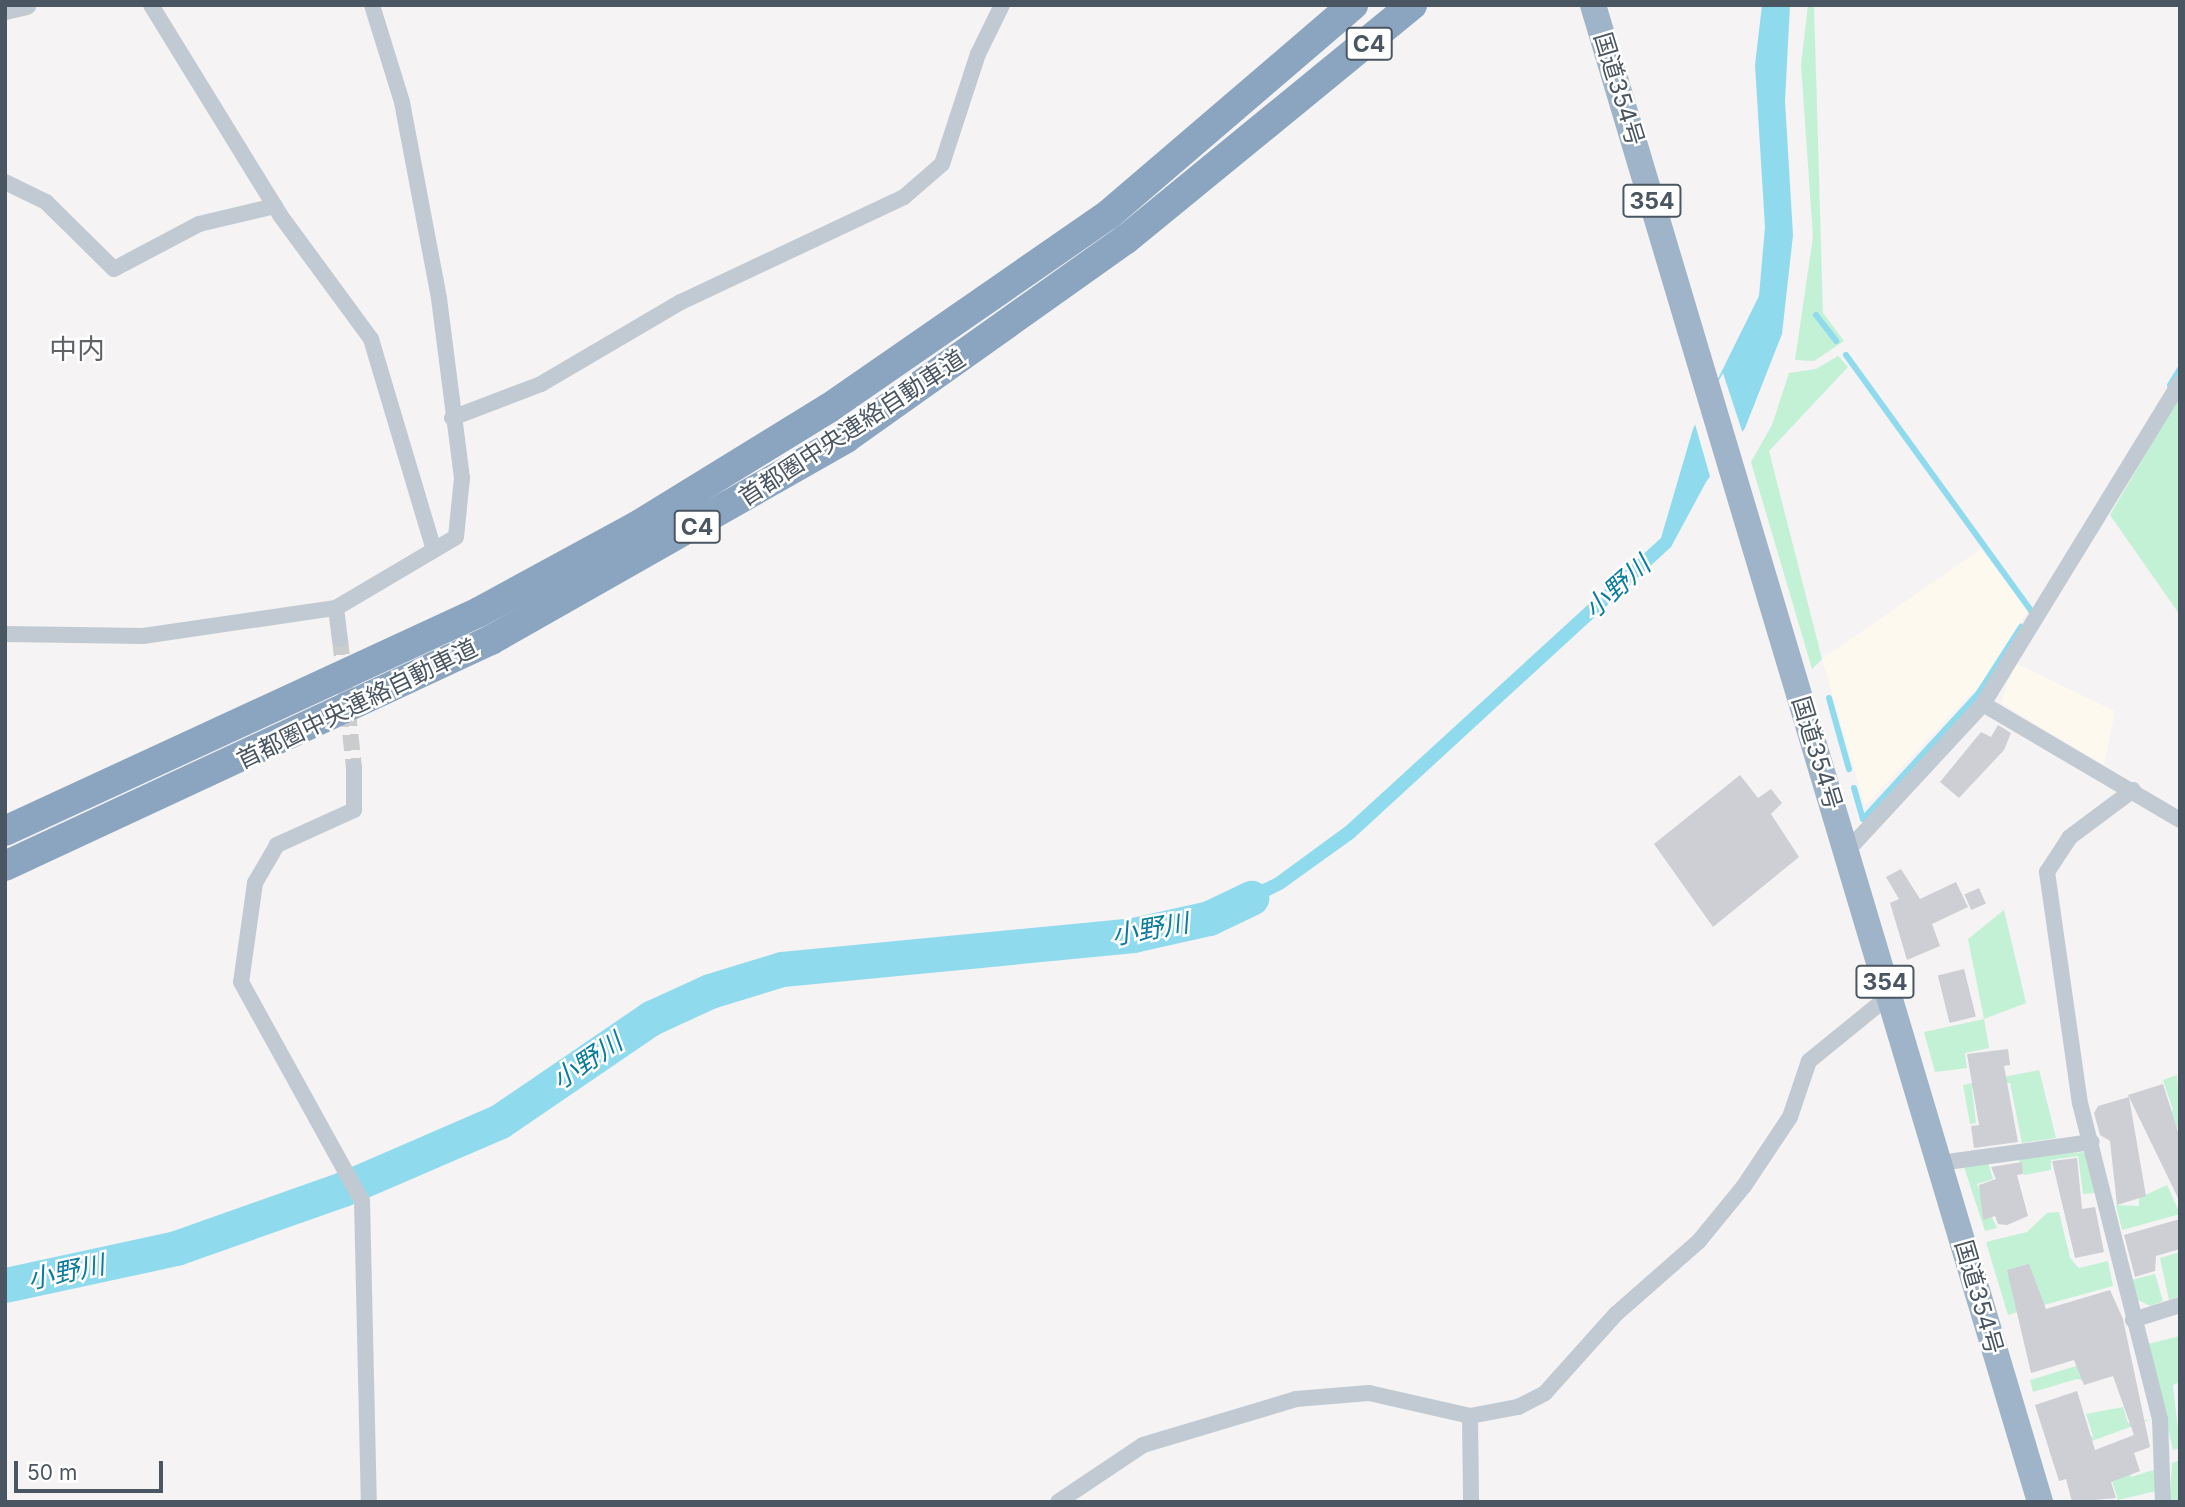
<!DOCTYPE html>
<meta charset="utf-8">
<style>
body{margin:0}
#map{position:relative;width:2185px;height:1507px;overflow:hidden;background:#f5f3f3;font-family:Inter,"Noto Sans JP",sans-serif}
div>[style]{position:absolute}
[style*='--x']{left:calc(var(--x)*1px);top:calc(var(--y)*1px);width:calc(var(--w)*1px);rotate:calc(var(--a)*1deg)}
.commercial>*{inset:0;background:#fdf9ef}
.green>*{inset:0;background:#c3f1d5}
.water>*{inset:0;background:#90daee}
.pier>*{inset:0;background:#f5f3f3}
.stream>*{height:6px;margin:-3px;padding:0 3px;transform-origin:3px;border-radius:3px;background:#90daee}
.river>*{height:35px;margin:-17.5px;padding:0 17.5px;transform-origin:17.5px;border-radius:17.5px;background:#90daee}
.building>*{inset:0;background:#cdcfd5;transform-origin:0 0}
.minor-tunnel>*{height:16px;margin-top:-8px;transform-origin:0;background:repeating-linear-gradient(90deg,#caccce 0 16px,transparent 0 24px)}
.minor>*{height:16px;margin:-8px;padding:0 8px;transform-origin:8px;border-radius:8px;background:#c1cad2}
.tertiary>*{height:19px;margin:-9.5px;padding:0 9.5px;transform-origin:9.5px;border-radius:9.5px;background:#c1cad2}
.trunk>*{height:26px;margin:-13px;padding:0 13px;transform-origin:13px;border-radius:13px;background:#9fb4c9}
.motorway>*{height:30px;margin:-15px;padding:0 15px;transform-origin:15px;border-radius:15px;background:#8ba5c1}
span{translate:-50% -50%;white-space:nowrap;text-align:center;line-height:1.15;-webkit-text-stroke:5px #fff;paint-order:stroke}
.shield-label span{padding:2px 5px;background:#fff;border:2px solid;border-radius:5px;-webkit-text-stroke-width:0}
.shield-label{font-size:23px;color:#4a5661;font-weight:700}
.street-label{font-size:24px;color:#4a5661}
.water-label{font-size:26px;color:#0c7c9b;font-style:italic}
.quarter-label{font-size:28px;color:#5f6368}
.frame{position:absolute;inset:0;border:7px solid #4a5661;pointer-events:none}
.scale{position:absolute;left:14px;top:1461px;width:149px;height:32px;box-sizing:border-box;border:4px solid #4a5661;border-top:0;padding-left:9px;font-size:21px;line-height:24px;white-space:nowrap;color:#4a5661;-webkit-text-stroke:5px #fff;paint-order:stroke}
</style>
<div id="map">
<div class="commercial">
<i style="clip-path:polygon(1981px 549px,2028px 610px,1986px 678px,1865px 806px,1822px 659px)"></i>
<i style="clip-path:polygon(2015px 663px,2115px 711px,2104px 765px,2001px 703px)"></i>
</div>
<div class="green">
<i style="clip-path:polygon(1808px 5px,1814px 5px,1823px 313px,1844px 341px,1814px 361px,1795px 360px,1813px 237px,1801px 65px)"></i>
<i style="clip-path:polygon(1838px 356px,1848px 367px,1769px 451px,1822px 659px,1812px 669px,1751px 462px,1772px 425px,1789px 373px,1816px 369px)"></i>
<i style="clip-path:polygon(2180px 395px,2180px 615px,2110px 515px)"></i>
<i style="clip-path:polygon(2004px 910px,2026px 1003px,1984px 1019px,1989px 1048px,1965px 1053px,1967px 1068px,1935px 1072px,1924px 1032px,1984px 1019px,1968px 939px)"></i>
<i style="clip-path:polygon(2039px 1070px,2056px 1138px,2022px 1143px,2010px 1083px,1972px 1089px,1976px 1123px,1970px 1124px,1963px 1085px)"></i>
<i style="clip-path:polygon(2177px 1075px,2180px 1126px,2170px 1129px,2164px 1113px,2173px 1110px,2163px 1080px)"></i>
<i style="clip-path:polygon(2086px 1152px,2095px 1193px,2083px 1194px,2078px 1156px,2051px 1160px,2051px 1170px,2024px 1175px,2018px 1157px)"></i>
<i style="clip-path:polygon(1988px 1163px,1993px 1179px,1977px 1184px,1997px 1228px,1985px 1231px,1964px 1167px)"></i>
<i style="clip-path:polygon(2167px 1185px,2180px 1214px,2122px 1230px,2116px 1205px,2139px 1206px,2139px 1198px)"></i>
<i style="clip-path:polygon(2059px 1212px,2070px 1258px,2079px 1268px,2108px 1261px,2113px 1286px,2008px 1315px,1986px 1242px,2027px 1232px,2047px 1213px)"></i>
<i style="clip-path:polygon(2180px 1252px,2180px 1296px,2169px 1300px,2160px 1258px)"></i>
<i style="clip-path:polygon(2155px 1274px,2163px 1301px,2151px 1306px,2135px 1299px,2131px 1280px)"></i>
<i style="clip-path:polygon(2180px 1336px,2180px 1382px,2173px 1385px,2180px 1448px,2173px 1450px,2148px 1344px)"></i>
<i style="clip-path:polygon(2086px 1363px,2093px 1382px,2077px 1379px,2033px 1392px,2030px 1380px)"></i>
<i style="clip-path:polygon(2123px 1407px,2128px 1423px,2152px 1419px,2051px 1456px,2049px 1450px,2093px 1436px,2086px 1414px)"></i>
<i style="clip-path:polygon(2123px 1460px,2131px 1477px,2157px 1469px,2156px 1491px,2118px 1500px,2112px 1481px)"></i>
<i style="clip-path:polygon(2180px 1460px,2180px 1502px,2170px 1502px,2172px 1463px)"></i>
</div>
<div class="water">
<i style="clip-path:polygon(1762px 5px,1790px 5px,1785px 101px,1793px 235px,1782px 334px,1745px 428px,1706px 482px,1671px 547px,1354px 838px,1283px 889px,1210px 926px,1208px 910px,1275px 878px,1346px 826px,1661px 538px,1693px 429px,1759px 296px,1765px 227px,1755px 65px)"></i>
</div>
<div class="pier">
<i style="clip-path:polygon(1723px 373px,1743px 434px,1711px 480px,1695px 424px)"></i>
</div>
<div class="stream">
<i style="--x:1816;--y:315;--w:33;--a:52"></i>
<i style="--x:1846;--y:355;--w:316;--a:54.1"></i>
<i style="--x:2170;--y:385;--w:19;--a:-58"></i>
<i style="--x:1829;--y:698;--w:74;--a:74.3"></i>
<i style="--x:1854;--y:788;--w:32;--a:74"></i>
<i style="--x:1863;--y:819;--w:170;--a:-47.4"></i>
<i style="--x:1978;--y:694;--w:80;--a:-57.3"></i>
</div>
<div class="river">
<i style="--x:5;--y:1285;--w:175;--a:-12.2"></i>
<i style="--x:176;--y:1248;--w:177;--a:-19.5"></i>
<i style="--x:343;--y:1189;--w:171;--a:-23.4"></i>
<i style="--x:500;--y:1121;--w:183;--a:-34.3"></i>
<i style="--x:651;--y:1018;--w:65;--a:-24.6"></i>
<i style="--x:710;--y:991;--w:75;--a:-17"></i>
<i style="--x:782;--y:969;--w:353;--a:-5.5"></i>
<i style="--x:1133;--y:935;--w:78;--a:-12.6"></i>
<i style="--x:1209;--y:918;--w:47;--a:-25.5"></i>
</div>
<div class="building">
<i style="clip-path:polygon(1998px 725px,2011px 733px,2004px 750px,1959px 798px,1940px 782px,1981px 732px,1991px 737px)"></i>
<i style="clip-path:polygon(1740px 775px,1758px 798px,1771px 789px,1782px 803px,1771px 814px,1799px 857px,1713px 927px,1654px 844px)"></i>
<i style="clip-path:polygon(1901px 869px,1920px 899px,1956px 882px,1968px 907px,1932px 924px,1940px 946px,1907px 960px,1890px 903px,1899px 899px,1886px 877px)"></i>
<i style="left:1979px;top:888px;width:17px;height:16px;rotate:66deg"></i>
<i style="left:1964px;top:969px;width:49px;height:27px;rotate:76deg"></i>
<i style="clip-path:polygon(2008px 1049px,2010px 1065px,2004px 1066px,2018px 1142px,1974px 1148px,1971px 1126px,1979px 1125px,1967px 1054px)"></i>
<i style="clip-path:polygon(2163px 1084px,2180px 1138px,2180px 1202px,2128px 1095px)"></i>
<i style="clip-path:polygon(2129px 1097px,2146px 1196px,2117px 1205px,2110px 1141px,2100px 1135px,2094px 1113px,2098px 1106px)"></i>
<i style="clip-path:polygon(2077px 1158px,2082px 1209px,2095px 1207px,2104px 1252px,2075px 1258px,2052px 1161px)"></i>
<i style="clip-path:polygon(2022px 1162px,2023px 1174px,2017px 1175px,2028px 1216px,2007px 1225px,1998px 1224px,1995px 1216px,1983px 1220px,1979px 1185px,1996px 1179px,1991px 1167px)"></i>
<i style="clip-path:polygon(2180px 1219px,2180px 1249px,2156px 1256px,2155px 1271px,2135px 1277px,2124px 1235px)"></i>
<i style="clip-path:polygon(2029px 1264px,2046px 1309px,2110px 1290px,2123px 1319px,2150px 1447px,2134px 1453px,2140px 1471px,2111px 1482px,2116px 1498px,2072px 1502px,2066px 1479px,2059px 1481px,2035px 1405px,2077px 1391px,2095px 1450px,2134px 1435px,2113px 1376px,2084px 1385px,2074px 1360px,2031px 1373px,2007px 1270px)"></i>
</div>
<div class="minor-tunnel">
<i style="--x:340;--y:639;--w:129;--a:83.8"></i>
</div>
<div class="minor">
<i style="--x:151;--y:5;--w:246;--a:58.4"></i>
<i style="--x:280;--y:215;--w:154;--a:53.7"></i>
<i style="--x:371;--y:339;--w:220;--a:73.4"></i>
<i style="--x:5;--y:182;--w:46;--a:26"></i>
<i style="--x:46;--y:202;--w:95;--a:44.6"></i>
<i style="--x:114;--y:269;--w:96;--a:-27.9"></i>
<i style="--x:199;--y:224;--w:78;--a:-13.3"></i>
<i style="--x:452;--y:418;--w:95;--a:-20.9"></i>
<i style="--x:541;--y:384;--w:162;--a:-30.4"></i>
<i style="--x:681;--y:302;--w:246;--a:-25.2"></i>
<i style="--x:904;--y:197;--w:50;--a:-41"></i>
<i style="--x:942;--y:164;--w:116;--a:-71.9"></i>
<i style="--x:978;--y:54;--w:55;--a:-63.9"></i>
<i style="--x:336;--y:608;--w:31;--a:83"></i>
<i style="--x:5;--y:634;--w:138;--a:0.8"></i>
<i style="--x:143;--y:636;--w:195;--a:-8.3"></i>
<i style="--x:336;--y:608;--w:139;--a:-30.6"></i>
<i style="--x:456;--y:537;--w:59;--a:-84.2"></i>
<i style="--x:462;--y:478;--w:181;--a:-97.3"></i>
<i style="--x:439;--y:298;--w:199;--a:-100.7"></i>
<i style="--x:402;--y:102;--w:102;--a:-107.2"></i>
<i style="--x:1983;--y:704;--w:229;--a:30.5"></i>
<i style="--x:354;--y:767;--w:43;--a:90"></i>
<i style="--x:354;--y:810;--w:85;--a:155.6"></i>
<i style="--x:277;--y:845;--w:44;--a:120.1"></i>
<i style="--x:255;--y:883;--w:100;--a:98"></i>
<i style="--x:241;--y:982;--w:250;--a:61.1"></i>
<i style="--x:362;--y:1201;--w:301;--a:88.7"></i>
<i style="--x:2133;--y:790;--w:79;--a:143.3"></i>
<i style="--x:2070;--y:837;--w:42;--a:123.3"></i>
<i style="--x:2047;--y:872;--w:233;--a:81.9"></i>
<i style="--x:2080;--y:1103;--w:327;--a:75.8"></i>
<i style="--x:2160;--y:1420;--w:82;--a:87.9"></i>
<i style="--x:1847;--y:851;--w:200;--a:-47.2"></i>
<i style="--x:1983;--y:704;--w:377;--a:-58.5"></i>
<i style="--x:1940;--y:1163;--w:153;--a:-7.9"></i>
<i style="--x:2133;--y:1320;--w:49;--a:-17.7"></i>
<i style="--x:1470;--y:1416;--w:86;--a:89.3"></i>
<i style="--x:1058;--y:1502;--w:102;--a:-33.8"></i>
<i style="--x:1143;--y:1445;--w:160;--a:-16.7"></i>
<i style="--x:1296;--y:1399;--w:73;--a:-4.7"></i>
<i style="--x:1369;--y:1393;--w:104;--a:12.8"></i>
<i style="--x:1470;--y:1416;--w:49;--a:-10.6"></i>
<i style="--x:1518;--y:1407;--w:30;--a:-27"></i>
<i style="--x:1545;--y:1393;--w:106;--a:-48.1"></i>
<i style="--x:1616;--y:1314;--w:111;--a:-41.3"></i>
<i style="--x:1699;--y:1241;--w:71;--a:-50.7"></i>
<i style="--x:1744;--y:1186;--w:83;--a:-56.3"></i>
<i style="--x:1790;--y:1117;--w:59;--a:-71.3"></i>
<i style="--x:1809;--y:1061;--w:103;--a:-39.1"></i>
</div>
<div class="tertiary">
<i style="--x:5;--y:10;--w:22;--a:-13"></i>
</div>
<div class="trunk">
<i style="--x:1593;--y:5;--w:1562;--a:73.37"></i>
</div>
<div class="motorway">
<i style="--x:5;--y:831;--w:522;--a:-24.8"></i>
<i style="--x:479;--y:612;--w:180;--a:-28.6"></i>
<i style="--x:637;--y:526;--w:225;--a:-31.6"></i>
<i style="--x:829;--y:408;--w:339;--a:-34.7"></i>
<i style="--x:1108;--y:215;--w:323;--a:-40.6"></i>
<i style="--x:5;--y:866;--w:536;--a:-24.94"></i>
<i style="--x:491;--y:640;--w:408;--a:-29.6"></i>
<i style="--x:846;--y:438;--w:342;--a:-35.4"></i>
<i style="--x:1125;--y:240;--w:371;--a:-39.3"></i>
</div>
<div class="shield-label">
<span style="left:1369px;top:44px">C4</span>
<span style="left:1652px;top:201px">354</span>
<span style="left:697px;top:527px">C4</span>
<span style="left:1885px;top:982px">354</span>
</div>
<div class="street-label">
<span style="left:1619px;top:89px;rotate:73deg">国道354号</span>
<span style="left:852px;top:428px;rotate:-33deg">首都圏中央連絡自動車道</span>
<span style="left:357px;top:704px;rotate:-26deg">首都圏中央連絡自動車道</span>
<span style="left:1817px;top:753px;rotate:73deg">国道354号</span>
<span style="left:1979px;top:1297px;rotate:74deg">国道354号</span>
</div>
<div class="water-label">
<span style="left:1617px;top:587px;rotate:-42deg">小野川</span>
<span style="left:1150px;top:929px;rotate:-10deg">小野川</span>
<span style="left:587px;top:1061px;rotate:-34deg">小野川</span>
<span style="left:66px;top:1272px;rotate:-12deg">小野川</span>
</div>
<div class="quarter-label">
<span style="left:77px;top:349px">中内</span>
</div>
<div class="frame"></div>
<div class="scale">50 m</div>
</div>
